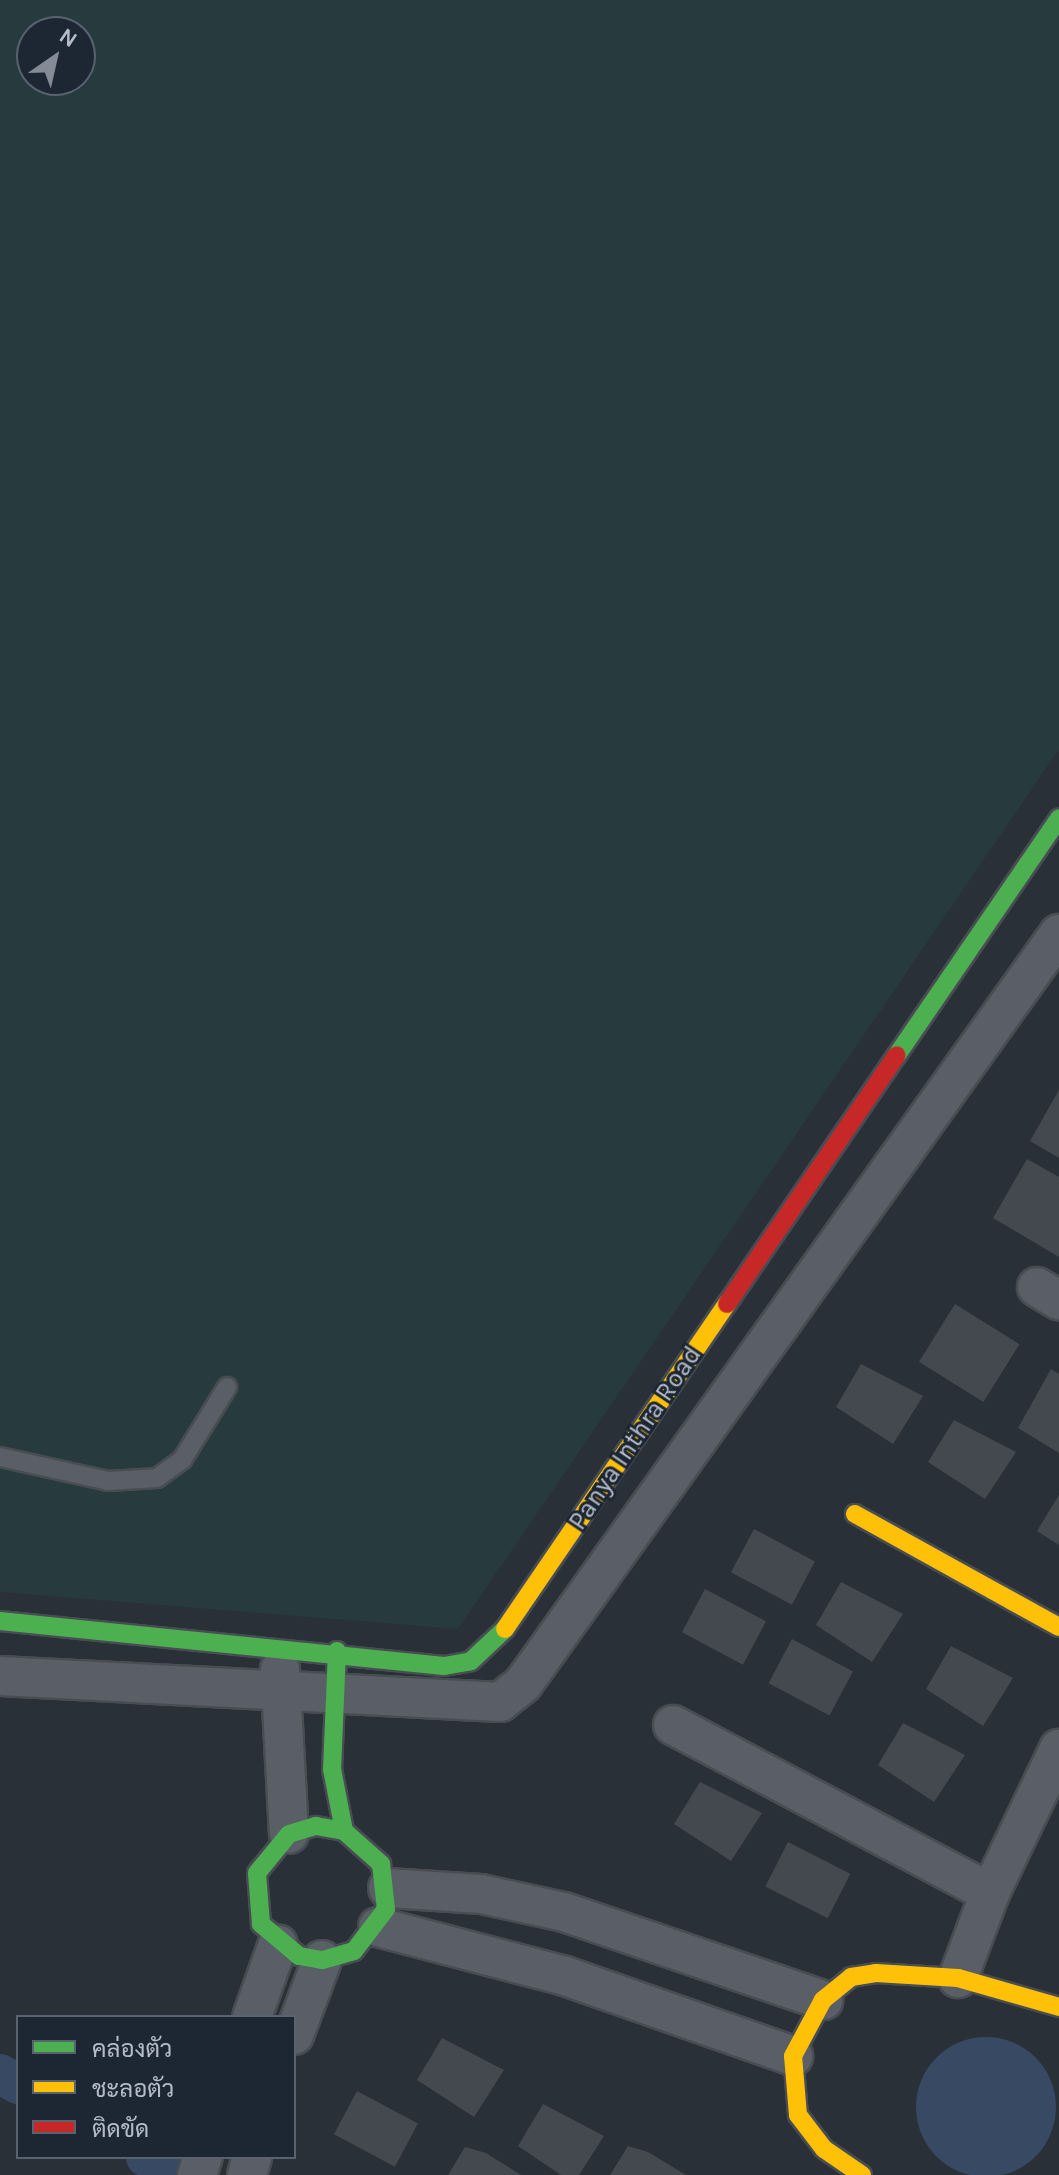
<!DOCTYPE html>
<meta charset="utf-8">
<style>
body{margin:0}
#map{position:relative;width:1059px;height:2175px;overflow:hidden;background:#2a3038;font-family:Karla,Sarabun,sans-serif}
div>[style]{position:absolute}
[style*='--x']{left:calc(var(--x)*1px);top:calc(var(--y)*1px);width:calc(var(--w)*1px);rotate:calc(var(--a)*1deg)}
.green>*{inset:0;background:#273a3e}
.water>*{inset:0;background:#384963}
.round{border-radius:50%}
.canal>*{height:40px;margin:-20px;padding:0 20px;transform-origin:20px;border-radius:20px;background:#384963}
.building>*{inset:0;background:#444950;transform-origin:0 0}
.roads{filter:drop-shadow(2px 0 #484c53) drop-shadow(-2px 0 #484c53) drop-shadow(0 2px #484c53) drop-shadow(0 -2px #484c53)}
.lane>*{height:18px;margin:-9px;padding:0 9px;transform-origin:9px;border-radius:9px;background:#5a5e66}
.street>*{height:38px;margin:-19px;padding:0 19px;transform-origin:19px;border-radius:19px;background:#5a5e66}
.fast>*{height:18px;margin:-9px;padding:0 9px;transform-origin:9px;border-radius:9px;background:#4caf50}
.slow>*{height:18px;margin:-9px;padding:0 9px;transform-origin:9px;border-radius:9px;background:#ffc107}
.jam>*{height:18px;margin:-9px;padding:0 9px;transform-origin:9px;border-radius:9px;background:#c62828}
span{translate:-50% -50%;white-space:nowrap;text-align:center;line-height:1.15;-webkit-text-stroke:6px #1d2633;paint-order:stroke}
.street-label{font-size:26px;color:#b4bcc9}
.legend{position:absolute;left:16px;top:2015px;width:280px;height:144px;box-sizing:border-box;background:#1d2633;border:2px solid #59626f;margin:0;padding:10px 14px;list-style:none;font-size:24px;color:#b4bcc9}
.legend li{display:flex;align-items:center;gap:16px;height:40px}
.legend b{width:40px;border:2px solid #59626f}
.north{position:absolute;left:16px;top:16px;width:80px;height:80px;box-sizing:border-box;background:#1d2633;border:2px solid #59626f;border-radius:50%;rotate:34deg;font-size:22px;font-weight:700;line-height:32px;text-align:center;color:#b4bcc9}
.north::after{content:'';display:block;margin:auto;width:28px;height:36px;background:#848b96;clip-path:polygon(50% 0,100% 100%,50% 72%,0 100%)}
</style>
<div id="map">
<div class="green">
<i style="clip-path:polygon(evenodd,0 0,1059px 0,1059px 749px,458px 1629px,0 1592px,0 0,32px 32px,80px 32px,80px 80px,32px 80px,32px 32px)"></i>
</div>
<div class="water">
<i class="round" style="left:916px;top:2037px;width:140px;height:140px"></i>
</div>
<div class="canal">
<i style="--x:0;--y:2074;--w:21;--a:29"></i>
<i style="--x:146;--y:2157;--w:36;--a:30"></i>
</div>
<div class="building">
<i style="clip-path:polygon(1059px 1090px,1059px 1158px,1030px 1141px)"></i>
<i style="clip-path:polygon(1027px 1159px,1059px 1177px,1059px 1257px,993px 1218px)"></i>
<i style="left:955px;top:1304px;width:76px;height:68px;rotate:32deg"></i>
<i style="clip-path:polygon(861px 1364px,923px 1396px,893px 1444px,836px 1407px)"></i>
<i style="clip-path:polygon(1051px 1369px,1059px 1374px,1059px 1453px,1018px 1428px)"></i>
<i style="clip-path:polygon(954px 1420px,1016px 1452px,985px 1499px,928px 1462px)"></i>
<i style="clip-path:polygon(1059px 1495px,1059px 1545px,1037px 1531px)"></i>
<i style="left:754px;top:1529px;width:69px;height:49px;rotate:28deg"></i>
<i style="clip-path:polygon(841px 1582px,903px 1614px,872px 1662px,816px 1625px)"></i>
<i style="left:705px;top:1589px;width:69px;height:49px;rotate:28deg"></i>
<i style="left:792px;top:1639px;width:69px;height:50px;rotate:28deg"></i>
<i style="clip-path:polygon(951px 1646px,1013px 1678px,983px 1726px,926px 1689px)"></i>
<i style="clip-path:polygon(903px 1723px,965px 1755px,934px 1802px,878px 1765px)"></i>
<i style="clip-path:polygon(700px 1782px,762px 1813px,731px 1861px,674px 1824px)"></i>
<i style="left:788px;top:1842px;width:70px;height:50px;rotate:27deg"></i>
<i style="clip-path:polygon(442px 2038px,504px 2070px,474px 2117px,417px 2080px)"></i>
<i style="left:357px;top:2091px;width:69px;height:49px;rotate:28deg"></i>
<i style="clip-path:polygon(543px 2104px,604px 2136px,579px 2175px,561px 2175px,518px 2146px)"></i>
<i style="clip-path:polygon(628px 2146px,648px 2152px,686px 2175px,610px 2175px)"></i>
<i style="clip-path:polygon(465px 2147px,486px 2153px,521px 2175px,448px 2175px)"></i>
</div>
<div class="roads">
<div class="lane">
<i style="--x:0;--y:1457;--w:111;--a:12.5"></i>
<i style="--x:108;--y:1481;--w:49;--a:-3.5"></i>
<i style="--x:157;--y:1478;--w:31;--a:-36"></i>
<i style="--x:182;--y:1460;--w:86;--a:-58.3"></i>
</div>
<div class="street">
<i style="--x:1037;--y:1287;--w:26;--a:31"></i>
<i style="--x:280;--y:1669;--w:165;--a:86.9"></i>
<i style="--x:0;--y:1676;--w:501;--a:2.98"></i>
<i style="--x:500;--y:1702;--w:29;--a:-38"></i>
<i style="--x:523;--y:1684;--w:922;--a:-54.45"></i>
<i style="--x:673;--y:1725;--w:359;--a:27.9"></i>
<i style="--x:990;--y:1893;--w:91;--a:110.6"></i>
<i style="--x:388;--y:1888;--w:93;--a:3.7"></i>
<i style="--x:481;--y:1894;--w:85;--a:12.2"></i>
<i style="--x:564;--y:1912;--w:274;--a:18.8"></i>
<i style="--x:990;--y:1893;--w:160;--a:-64.4"></i>
<i style="--x:378;--y:1927;--w:193;--a:14.7"></i>
<i style="--x:565;--y:1976;--w:242;--a:19.3"></i>
<i style="--x:252;--y:2017;--w:77;--a:-70.4"></i>
<i style="--x:294;--y:2035;--w:80;--a:-69.5"></i>
<i style="--x:197;--y:2175;--w:19;--a:-72"></i>
<i style="--x:247;--y:2175;--w:19;--a:-74"></i>
</div>
<div class="fast">
<i style="--x:897;--y:1055;--w:287;--a:-55.6"></i>
<i style="--x:0;--y:1621;--w:446;--a:5.8"></i>
<i style="--x:444;--y:1666;--w:27;--a:-10"></i>
<i style="--x:471;--y:1661;--w:47;--a:-43.3"></i>
<i style="--x:337;--y:1651;--w:118;--a:92.4"></i>
<i style="--x:332;--y:1769;--w:63;--a:79"></i>
<i style="--x:344;--y:1831;--w:50;--a:41.7"></i>
<i style="--x:381;--y:1864;--w:45;--a:83.7"></i>
<i style="--x:386;--y:1909;--w:53;--a:127.3"></i>
<i style="--x:354;--y:1951;--w:33;--a:164"></i>
<i style="--x:322;--y:1960;--w:23;--a:-170"></i>
<i style="--x:299;--y:1956;--w:50;--a:-139.9"></i>
<i style="--x:261;--y:1924;--w:51;--a:-94.5"></i>
<i style="--x:257;--y:1873;--w:50;--a:-50.6"></i>
<i style="--x:289;--y:1834;--w:28;--a:-17"></i>
<i style="--x:316;--y:1826;--w:28;--a:10"></i>
</div>
<div class="slow">
<i style="--x:855;--y:1514;--w:233;--a:29"></i>
<i style="--x:505;--y:1629;--w:394;--a:-55.7"></i>
<i style="--x:862;--y:2175;--w:46;--a:-145.6"></i>
<i style="--x:824;--y:2149;--w:43;--a:-127.4"></i>
<i style="--x:798;--y:2115;--w:59;--a:-94.8"></i>
<i style="--x:793;--y:2056;--w:64;--a:-61.8"></i>
<i style="--x:823;--y:2000;--w:36;--a:-39"></i>
<i style="--x:851;--y:1977;--w:25;--a:-9"></i>
<i style="--x:876;--y:1973;--w:82;--a:3.5"></i>
<i style="--x:958;--y:1978;--w:105;--a:16"></i>
</div>
<div class="jam">
<i style="--x:727;--y:1304;--w:301;--a:-55.7"></i>
</div>
</div>
<div class="street-label">
<span style="left:635px;top:1438px;rotate:-56deg">Panya Inthra Road</span>
</div>
<ul class="legend">
<li><b style="height:10px;background:#4caf50"></b>คล่องตัว</li>
<li><b style="height:10px;background:#ffc107"></b>ชะลอตัว</li>
<li><b style="height:10px;background:#c62828"></b>ติดขัด</li>
</ul>
<div class="north">N</div>
</div>
